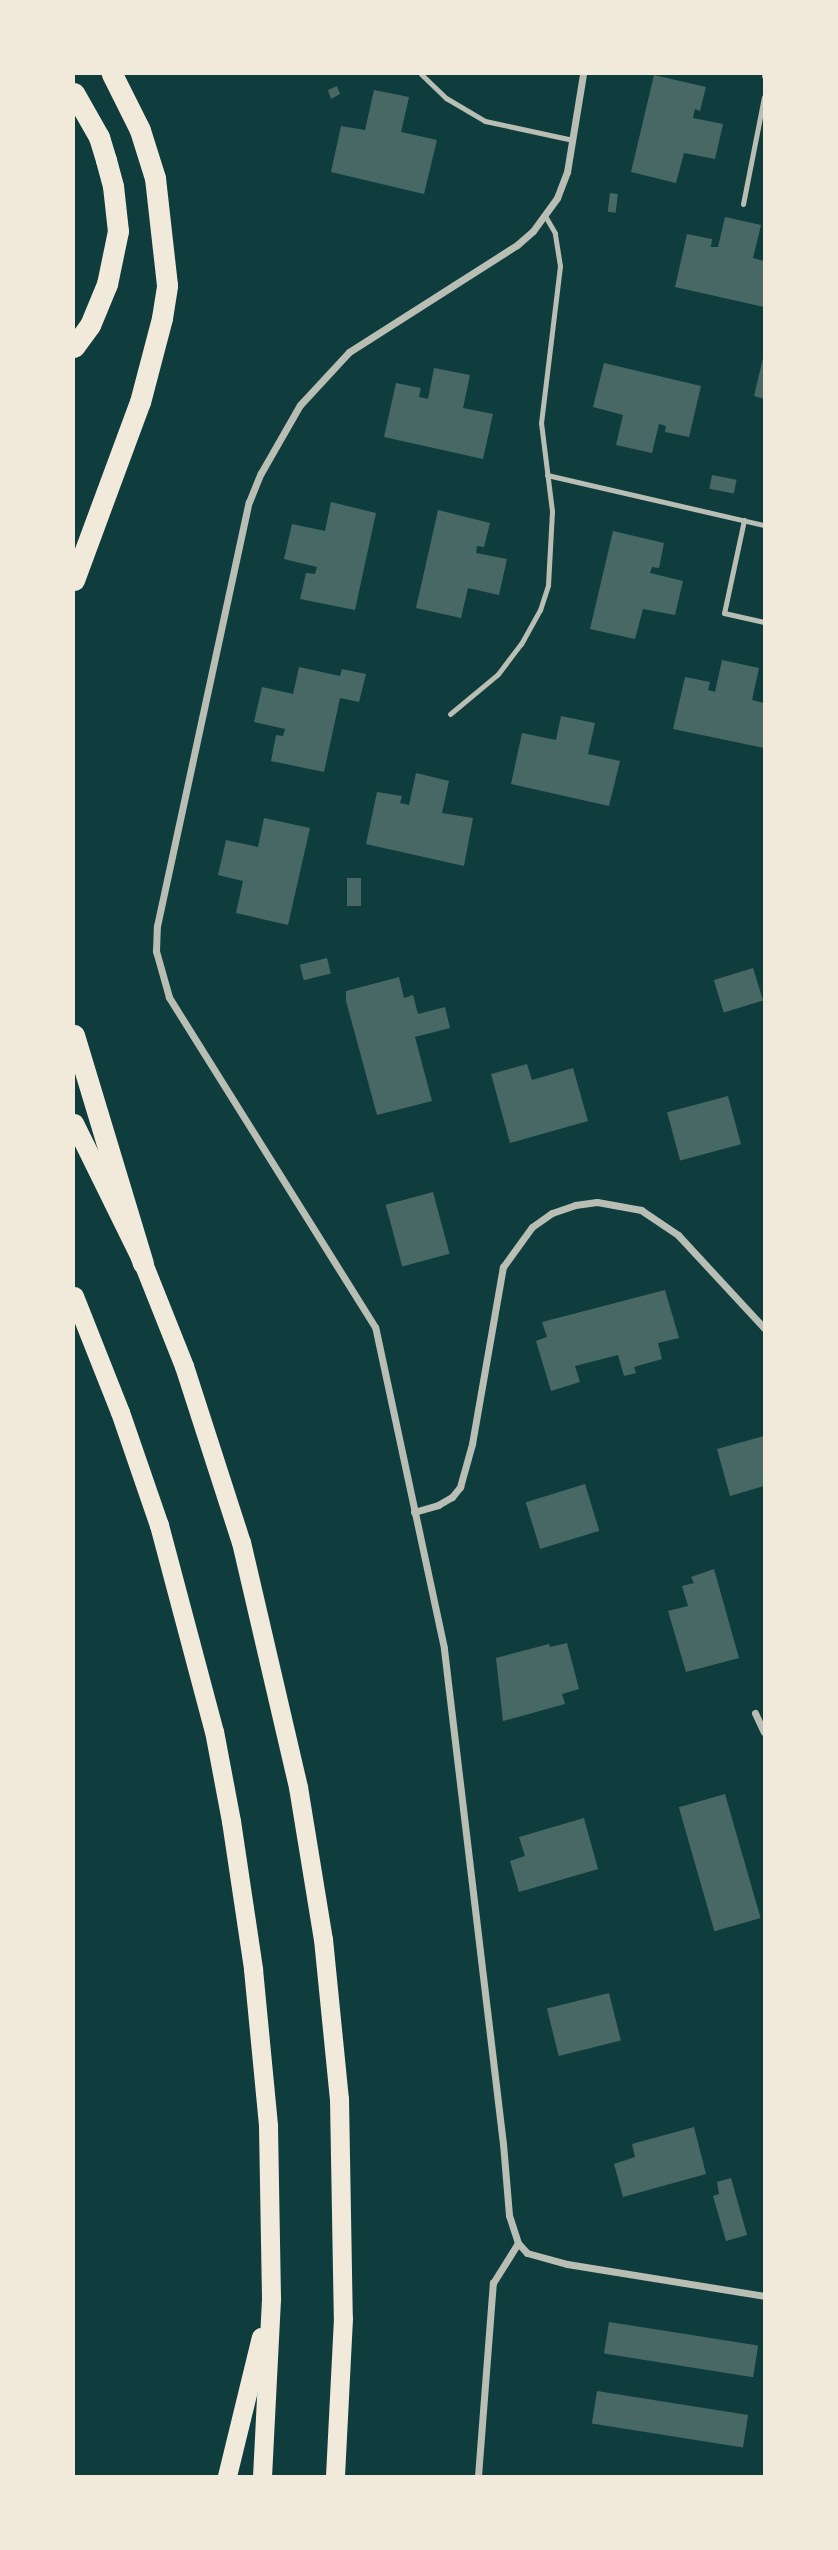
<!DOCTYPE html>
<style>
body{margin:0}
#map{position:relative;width:838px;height:2550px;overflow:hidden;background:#0f3d3e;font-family:"DejaVu Sans",sans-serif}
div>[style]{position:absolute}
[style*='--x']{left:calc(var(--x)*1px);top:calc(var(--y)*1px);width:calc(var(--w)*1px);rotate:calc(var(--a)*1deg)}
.building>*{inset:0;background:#486865;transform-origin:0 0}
.service>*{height:5px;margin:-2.5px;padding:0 2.5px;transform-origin:2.5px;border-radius:2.5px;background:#b8beb3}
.minor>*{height:7px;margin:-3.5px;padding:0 3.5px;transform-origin:3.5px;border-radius:3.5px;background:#b8beb3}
.trunk>*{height:19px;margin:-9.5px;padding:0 9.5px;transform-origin:9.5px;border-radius:9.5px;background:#f1e9da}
.motorway>*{height:21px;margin:-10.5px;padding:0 10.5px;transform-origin:10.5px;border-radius:10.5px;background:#f1e9da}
span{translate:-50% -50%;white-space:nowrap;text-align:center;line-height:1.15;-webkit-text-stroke:7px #f1e9da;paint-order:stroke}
.frame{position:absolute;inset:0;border:75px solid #f1e9da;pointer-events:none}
</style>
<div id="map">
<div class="building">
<i style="clip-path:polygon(654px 75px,706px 87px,700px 111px,695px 109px,693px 118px,723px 124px,715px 159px,684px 153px,676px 183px,631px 172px)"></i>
<i style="clip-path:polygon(337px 86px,340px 94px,331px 99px,328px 90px)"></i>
<i style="clip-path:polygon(374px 90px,409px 97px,401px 132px,437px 140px,424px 194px,331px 172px,341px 126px,365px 130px)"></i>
<i style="left:610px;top:193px;width:8px;height:19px;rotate:7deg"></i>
<i style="clip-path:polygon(725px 217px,761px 225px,753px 258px,764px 261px,764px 307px,675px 287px,687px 234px,712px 239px,711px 247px,718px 247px)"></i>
<i style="clip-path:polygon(763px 358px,764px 358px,764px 399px,754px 396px)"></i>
<i style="clip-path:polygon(604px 363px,701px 386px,689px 437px,665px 432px,666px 426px,659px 424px,652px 453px,616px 445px,623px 415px,593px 407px)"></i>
<i style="clip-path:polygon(434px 368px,470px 375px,463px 408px,493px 414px,483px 459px,384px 437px,396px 383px,421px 388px,419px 397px,428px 399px)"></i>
<i style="left:712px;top:475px;width:25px;height:14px;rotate:11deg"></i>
<i style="clip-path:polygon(331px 502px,376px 513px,355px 610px,300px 599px,306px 573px,315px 574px,317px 567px,284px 559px,292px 524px,325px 531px)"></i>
<i style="clip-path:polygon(438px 510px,490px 523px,484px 547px,477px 546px,476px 553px,507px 559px,499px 595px,468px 588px,461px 618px,416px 608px)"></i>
<i style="clip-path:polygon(613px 531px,664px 543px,659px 568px,652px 567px,650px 573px,683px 581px,675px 615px,643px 609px,635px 639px,590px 629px)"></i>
<i style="clip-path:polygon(722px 660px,759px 668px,752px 700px,764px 703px,764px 748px,673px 729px,685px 677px,710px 682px,708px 690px,715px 692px)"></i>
<i style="clip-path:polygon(299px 667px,340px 676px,342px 669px,366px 674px,359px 702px,340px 698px,324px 772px,271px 761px,276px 735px,283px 736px,285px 729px,254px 722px,262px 687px,293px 694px)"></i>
<i style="clip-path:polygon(561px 716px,595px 723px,588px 754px,620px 761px,609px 806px,511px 784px,522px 733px,556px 740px)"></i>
<i style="clip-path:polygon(416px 773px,449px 781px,442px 813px,473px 818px,464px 866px,366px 844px,377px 792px,402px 796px,400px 803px,409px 805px)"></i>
<i style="clip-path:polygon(264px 818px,310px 828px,288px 925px,236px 913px,243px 881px,218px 875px,226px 840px,258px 847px)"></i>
<i style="left:347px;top:878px;width:14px;height:28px"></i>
<i style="left:327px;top:958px;width:16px;height:28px;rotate:76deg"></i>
<i style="left:753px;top:968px;width:34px;height:41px;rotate:73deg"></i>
<i style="clip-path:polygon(399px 977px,404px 998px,413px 995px,418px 1014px,445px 1007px,450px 1028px,415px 1037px,432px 1101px,377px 1115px,346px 1001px,346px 991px)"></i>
<i style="clip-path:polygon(527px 1064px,532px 1080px,573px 1068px,588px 1121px,510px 1143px,491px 1074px)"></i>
<i style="left:728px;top:1096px;width:50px;height:63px;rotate:75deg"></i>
<i style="left:433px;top:1192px;width:64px;height:49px;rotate:75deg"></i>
<i style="clip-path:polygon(665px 1290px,679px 1338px,658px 1343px,662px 1359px,634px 1367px,636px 1373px,624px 1376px,618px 1355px,575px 1366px,580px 1382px,551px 1391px,536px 1341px,547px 1337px,542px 1322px)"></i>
<i style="clip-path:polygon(764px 1436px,764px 1486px,730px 1496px,717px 1449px)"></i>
<i style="left:585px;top:1484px;width:49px;height:62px;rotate:73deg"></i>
<i style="clip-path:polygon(714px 1569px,739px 1658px,686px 1672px,668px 1611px,688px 1606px,682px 1586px,694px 1583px,691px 1577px)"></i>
<i style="clip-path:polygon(567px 1643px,579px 1689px,562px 1694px,565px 1704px,503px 1721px,496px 1658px,549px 1644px,550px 1647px)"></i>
<i style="left:725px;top:1794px;width:129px;height:48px;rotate:74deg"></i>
<i style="clip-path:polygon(584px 1818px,598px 1869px,519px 1892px,510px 1861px,525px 1856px,519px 1837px)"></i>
<i style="left:609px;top:1993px;width:49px;height:64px;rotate:76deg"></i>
<i style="clip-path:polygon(694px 2127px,706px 2174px,623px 2197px,614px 2164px,635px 2157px,632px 2144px)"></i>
<i style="clip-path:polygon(731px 2178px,747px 2235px,726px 2241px,713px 2196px,719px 2194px,717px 2182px)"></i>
<i style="left:609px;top:2322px;width:151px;height:32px;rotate:9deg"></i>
<i style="left:597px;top:2391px;width:153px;height:33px;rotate:9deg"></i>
</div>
<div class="service">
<i style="--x:421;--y:74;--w:35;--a:44"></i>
<i style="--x:446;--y:98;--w:45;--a:30.5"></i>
<i style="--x:485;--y:121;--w:90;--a:12.2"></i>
<i style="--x:764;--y:74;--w:2;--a:90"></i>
<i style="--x:743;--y:204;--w:109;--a:-78.9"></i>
<i style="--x:547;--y:475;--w:223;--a:13"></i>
<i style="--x:744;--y:520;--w:95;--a:102.1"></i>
<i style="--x:724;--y:613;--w:41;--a:12.7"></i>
<i style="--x:450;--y:714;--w:62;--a:-39.8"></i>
<i style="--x:498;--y:674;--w:38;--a:-53"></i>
<i style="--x:521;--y:644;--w:39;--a:-61"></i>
<i style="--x:540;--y:610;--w:26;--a:-72"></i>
<i style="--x:548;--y:585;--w:74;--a:-86.9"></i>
<i style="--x:552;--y:511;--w:89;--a:-97.1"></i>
<i style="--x:541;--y:423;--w:158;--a:-83.1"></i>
<i style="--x:560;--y:266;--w:33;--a:-99"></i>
<i style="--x:555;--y:233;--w:20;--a:-120"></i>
</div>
<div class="minor">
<i style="--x:414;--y:1512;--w:25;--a:-16"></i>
<i style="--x:438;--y:1505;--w:16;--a:-30"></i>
<i style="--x:452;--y:1497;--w:13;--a:-51"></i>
<i style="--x:460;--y:1487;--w:45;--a:-74.4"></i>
<i style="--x:472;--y:1444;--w:180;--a:-80.1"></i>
<i style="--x:503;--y:1267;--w:49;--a:-54.1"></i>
<i style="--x:532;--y:1227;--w:24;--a:-35"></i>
<i style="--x:552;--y:1213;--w:24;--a:-19"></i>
<i style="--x:575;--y:1205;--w:22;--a:-8"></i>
<i style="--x:597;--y:1202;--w:45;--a:10.3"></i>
<i style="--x:641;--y:1210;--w:45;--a:34"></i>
<i style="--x:678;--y:1235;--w:127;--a:47.2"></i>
<i style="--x:755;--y:1713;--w:21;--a:65"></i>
<i style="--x:518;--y:2243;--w:13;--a:48"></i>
<i style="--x:527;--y:2253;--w:41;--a:15.4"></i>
<i style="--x:567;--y:2264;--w:200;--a:9.2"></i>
<i style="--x:478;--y:2476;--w:194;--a:-85.6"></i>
<i style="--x:493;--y:2283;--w:47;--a:-58"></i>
<i style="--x:518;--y:2243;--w:29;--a:-108"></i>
<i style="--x:509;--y:2215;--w:71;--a:-94.8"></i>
<i style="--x:503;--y:2144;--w:499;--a:-96.8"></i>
<i style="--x:444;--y:1648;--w:328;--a:-102.1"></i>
<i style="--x:375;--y:1327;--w:389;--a:-122"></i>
<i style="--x:169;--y:997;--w:48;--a:-105.8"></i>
<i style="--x:156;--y:951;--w:25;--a:-88"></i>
<i style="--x:157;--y:926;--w:434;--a:-77.8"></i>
<i style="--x:249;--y:502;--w:31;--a:-68"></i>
<i style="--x:261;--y:473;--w:78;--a:-60.2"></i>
<i style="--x:300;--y:405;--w:72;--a:-47.2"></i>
<i style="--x:349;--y:352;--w:199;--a:-32.5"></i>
<i style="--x:517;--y:245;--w:21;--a:-41"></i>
<i style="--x:533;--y:231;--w:41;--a:-54"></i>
<i style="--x:557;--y:198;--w:28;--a:-69"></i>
<i style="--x:567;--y:172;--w:99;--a:-80.7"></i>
</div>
<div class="trunk">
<i style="--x:74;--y:1123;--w:156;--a:63.8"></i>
<i style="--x:143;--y:1263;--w:111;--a:68.3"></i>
<i style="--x:184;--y:1366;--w:185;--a:72.1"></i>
<i style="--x:241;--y:1542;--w:252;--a:76.9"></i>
<i style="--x:298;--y:1787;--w:154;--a:80.7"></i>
<i style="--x:323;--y:1939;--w:161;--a:84.3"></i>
<i style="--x:339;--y:2099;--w:219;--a:89"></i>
<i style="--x:343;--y:2318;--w:158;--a:92.9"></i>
<i style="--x:74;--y:1296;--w:125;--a:68.4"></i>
<i style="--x:120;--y:1412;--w:120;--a:71"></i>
<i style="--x:159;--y:1525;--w:213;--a:75.1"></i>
<i style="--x:214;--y:1731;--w:92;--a:79.3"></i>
<i style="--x:231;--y:1821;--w:150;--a:81.5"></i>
<i style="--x:253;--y:1969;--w:158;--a:84.5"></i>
<i style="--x:268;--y:2126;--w:173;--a:89"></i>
<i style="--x:271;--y:2299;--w:177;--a:92.9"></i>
<i style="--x:227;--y:2476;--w:143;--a:-76.3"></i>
</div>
<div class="motorway">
<i style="--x:74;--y:93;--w:51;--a:60.4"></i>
<i style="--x:99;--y:137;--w:24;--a:73"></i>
<i style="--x:106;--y:160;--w:27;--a:75"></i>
<i style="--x:113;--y:186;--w:45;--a:83.7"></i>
<i style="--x:118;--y:231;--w:54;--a:101.7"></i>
<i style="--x:107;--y:284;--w:44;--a:112.5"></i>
<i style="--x:90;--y:325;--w:27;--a:126"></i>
<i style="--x:74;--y:580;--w:190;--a:-69.7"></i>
<i style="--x:140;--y:402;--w:87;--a:-75.3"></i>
<i style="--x:162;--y:318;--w:33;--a:-81"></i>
<i style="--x:167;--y:285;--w:108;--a:-96.4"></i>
<i style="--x:155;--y:178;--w:50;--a:-107.4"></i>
<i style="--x:140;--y:130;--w:63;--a:-116.6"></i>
<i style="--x:74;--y:1035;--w:238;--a:73.2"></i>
</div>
<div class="frame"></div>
</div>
